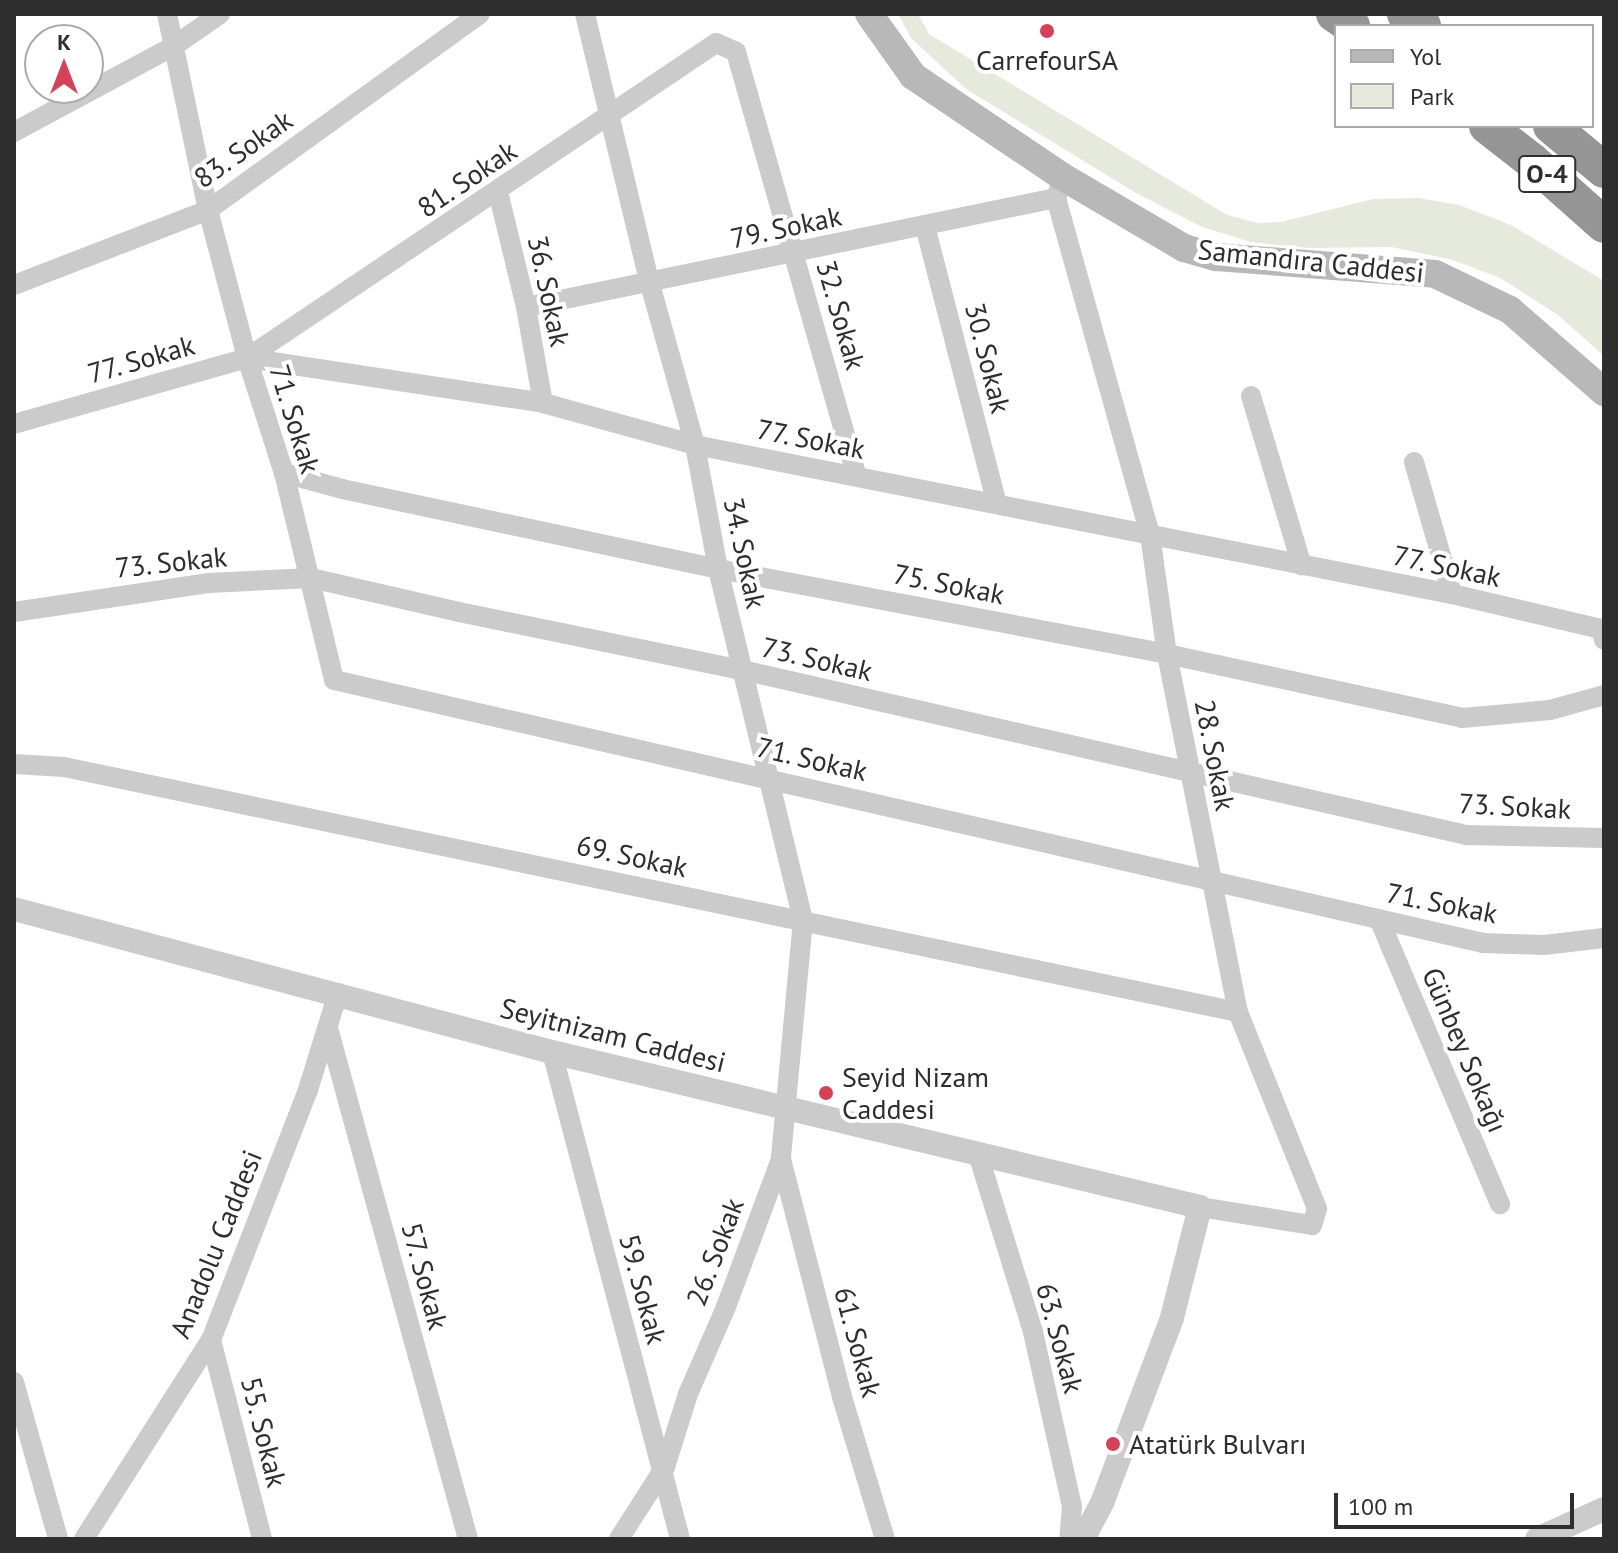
<!DOCTYPE html>
<meta charset="utf-8">
<style>
body{margin:0}
#map{position:relative;width:1618px;height:1553px;overflow:hidden;background:#fff;font-family:"PT Sans",sans-serif}
div>[style]{position:absolute}
[style*='--x']{left:calc(var(--x)*1px);top:calc(var(--y)*1px);width:calc(var(--w)*1px);rotate:calc(var(--a)*1deg)}
.green>*{inset:0;background:#e6eadd}
.minor>*{height:20px;margin:-10px;padding:0 10px;transform-origin:10px;border-radius:10px;background:#cbcbcb}
.tertiary>*{height:24px;margin:-12px;padding:0 12px;transform-origin:12px;border-radius:12px;background:#cbcbcb}
.secondary>*{height:28px;margin:-14px;padding:0 14px;transform-origin:14px;border-radius:14px;background:#b8b8b8}
.motorway>*{height:36px;margin:-18px;padding:0 18px;transform-origin:18px;border-radius:18px;background:#959595}
.dots>*{width:22px;height:22px;translate:-50% -50%;box-sizing:border-box;border:4px solid #fff;border-radius:50%}
span{translate:-50% -50%;white-space:nowrap;text-align:center;line-height:1.15;-webkit-text-stroke:8px #fff;paint-order:stroke}
.shield-label span{padding:2px 6px;background:#fff;border:2px solid;border-radius:6px;-webkit-text-stroke-width:0}
.shield-label{font-size:26px;color:#2e2e2e;font-weight:700}
.poi-label{font-size:28px;color:#2e2e2e}
.left{translate:0 -50%;text-align:left}
.street-label{font-size:28px;color:#2e2e2e}
.frame{position:absolute;inset:0;border:16px solid #2e2e2e;pointer-events:none}
.legend{position:absolute;left:1334px;top:24px;width:260px;height:104px;box-sizing:border-box;background:#fff;border:2px solid #ababab;margin:0;padding:10px 14px;list-style:none;font-size:24px;color:#2e2e2e}
.legend li{display:flex;align-items:center;gap:16px;height:40px}
.legend b{width:40px;border:2px solid #ababab}
.north{position:absolute;left:24px;top:24px;width:80px;height:80px;box-sizing:border-box;background:#fff;border:2px solid #ababab;border-radius:50%;rotate:0deg;font-size:22px;font-weight:700;line-height:32px;text-align:center;color:#2e2e2e}
.north::after{content:'';display:block;margin:auto;width:28px;height:36px;background:#d5415b;clip-path:polygon(50% 0,100% 100%,50% 72%,0 100%)}
.scale{position:absolute;left:1334px;top:1493px;width:240px;height:36px;box-sizing:border-box;border:4px solid #2e2e2e;border-top:0;padding-left:10px;font-size:24px;line-height:28px;white-space:nowrap;color:#2e2e2e;-webkit-text-stroke:6px #fff;paint-order:stroke}
</style>
<div id="map">
<div class="green">
<i style="clip-path:polygon(898px 14px,918px 14px,929px 34px,1227px 215px,1258px 223px,1281px 222px,1373px 199px,1419px 198px,1459px 205px,1511px 225px,1604px 281px,1604px 356px,1558px 315px,1500px 278px,1453px 260px,1392px 247px,1308px 248px,1250px 242px,1200px 226px,1136px 193px,966px 89px,911px 38px)"></i>
</div>
<div class="minor">
<i style="--x:167;--y:14;--w:200;--a:78.2"></i>
<i style="--x:208;--y:210;--w:153;--a:75.2"></i>
<i style="--x:247;--y:358;--w:121;--a:72.2"></i>
<i style="--x:284;--y:473;--w:213;--a:76.4"></i>
<i style="--x:334;--y:680;--w:1179;--a:12.89"></i>
<i style="--x:1483;--y:943;--w:61;--a:1.9"></i>
<i style="--x:1544;--y:945;--w:60;--a:-6.7"></i>
<i style="--x:585;--y:14;--w:278;--a:76.5"></i>
<i style="--x:650;--y:284;--w:167;--a:74.4"></i>
<i style="--x:695;--y:445;--w:126;--a:79.5"></i>
<i style="--x:718;--y:569;--w:361;--a:76.4"></i>
<i style="--x:803;--y:920;--w:240;--a:95.3"></i>
<i style="--x:781;--y:1159;--w:158;--a:110.4"></i>
<i style="--x:726;--y:1307;--w:95;--a:113.6"></i>
<i style="--x:688;--y:1394;--w:77;--a:107.5"></i>
<i style="--x:665;--y:1467;--w:85;--a:122.6"></i>
<i style="--x:14;--y:132;--w:182;--a:-28.3"></i>
<i style="--x:174;--y:46;--w:56;--a:-34.8"></i>
<i style="--x:1063;--y:177;--w:22;--a:108"></i>
<i style="--x:1056;--y:198;--w:350;--a:74.4"></i>
<i style="--x:1150;--y:535;--w:120;--a:81.9"></i>
<i style="--x:1167;--y:654;--w:365;--a:78.8"></i>
<i style="--x:1238;--y:1012;--w:212;--a:68.1"></i>
<i style="--x:1317;--y:1209;--w:17;--a:107"></i>
<i style="--x:1312;--y:1225;--w:113;--a:-170.9"></i>
<i style="--x:498;--y:192;--w:118;--a:76.3"></i>
<i style="--x:526;--y:307;--w:97;--a:80"></i>
<i style="--x:925;--y:226;--w:287;--a:75.5"></i>
<i style="--x:14;--y:285;--w:208;--a:-21.1"></i>
<i style="--x:208;--y:210;--w:335;--a:-35.8"></i>
<i style="--x:526;--y:307;--w:541;--a:-11.62"></i>
<i style="--x:247;--y:358;--w:565;--a:-33.89"></i>
<i style="--x:716;--y:43;--w:22;--a:24"></i>
<i style="--x:736;--y:52;--w:441;--a:74.1"></i>
<i style="--x:1251;--y:396;--w:177;--a:73.3"></i>
<i style="--x:14;--y:424;--w:242;--a:-15.8"></i>
<i style="--x:247;--y:358;--w:299;--a:8.6"></i>
<i style="--x:543;--y:403;--w:158;--a:15.4"></i>
<i style="--x:695;--y:445;--w:772;--a:11.14"></i>
<i style="--x:1452;--y:594;--w:153;--a:13.2"></i>
<i style="--x:1601;--y:629;--w:11;--a:75"></i>
<i style="--x:1414;--y:462;--w:137;--a:73.9"></i>
<i style="--x:284;--y:473;--w:60;--a:15.4"></i>
<i style="--x:342;--y:489;--w:384;--a:12"></i>
<i style="--x:718;--y:569;--w:457;--a:10.7"></i>
<i style="--x:1167;--y:654;--w:302;--a:12.2"></i>
<i style="--x:1462;--y:718;--w:88;--a:-5.2"></i>
<i style="--x:1550;--y:710;--w:56;--a:-15.5"></i>
<i style="--x:14;--y:612;--w:196;--a:-8.5"></i>
<i style="--x:208;--y:583;--w:103;--a:-2.8"></i>
<i style="--x:311;--y:578;--w:152;--a:12.9"></i>
<i style="--x:459;--y:612;--w:289;--a:11.6"></i>
<i style="--x:742;--y:670;--w:743;--a:12.84"></i>
<i style="--x:1466;--y:835;--w:138;--a:1.2"></i>
<i style="--x:14;--y:764;--w:50;--a:3.4"></i>
<i style="--x:64;--y:767;--w:1199;--a:11.79"></i>
<i style="--x:1379;--y:919;--w:310;--a:67"></i>
<i style="--x:328;--y:1028;--w:530;--a:74.68"></i>
<i style="--x:552;--y:1052;--w:504;--a:75.27"></i>
<i style="--x:978;--y:1154;--w:186;--a:72.8"></i>
<i style="--x:1033;--y:1332;--w:179;--a:77.4"></i>
<i style="--x:1072;--y:1507;--w:32;--a:95"></i>
<i style="--x:781;--y:1159;--w:246;--a:75.6"></i>
<i style="--x:842;--y:1397;--w:148;--a:73.2"></i>
<i style="--x:211;--y:1340;--w:205;--a:75.6"></i>
<i style="--x:14;--y:1382;--w:163;--a:74.3"></i>
<i style="--x:84;--y:1539;--w:236;--a:-57.5"></i>
<i style="--x:211;--y:1340;--w:265;--a:-68.8"></i>
<i style="--x:307;--y:1093;--w:105;--a:-72.8"></i>
</div>
<div class="tertiary">
<i style="--x:14;--y:909;--w:557;--a:14.89"></i>
<i style="--x:552;--y:1052;--w:666;--a:13.45"></i>
<i style="--x:1200;--y:1207;--w:114;--a:104.2"></i>
<i style="--x:1172;--y:1318;--w:196;--a:110.7"></i>
<i style="--x:1103;--y:1501;--w:43;--a:117.8"></i>
<i style="--x:1537;--y:1539;--w:73;--a:-24.1"></i>
</div>
<div class="secondary">
<i style="--x:869;--y:14;--w:76;--a:54.6"></i>
<i style="--x:913;--y:76;--w:181;--a:34"></i>
<i style="--x:1063;--y:177;--w:140;--a:30.4"></i>
<i style="--x:1184;--y:248;--w:33;--a:16"></i>
<i style="--x:1216;--y:257;--w:220;--a:4.4"></i>
<i style="--x:1435;--y:274;--w:83;--a:25.6"></i>
<i style="--x:1510;--y:310;--w:125;--a:41.1"></i>
</div>
<div class="motorway">
<i style="--x:1334;--y:14;--w:22;--a:34"></i>
<i style="--x:1405;--y:14;--w:22;--a:34"></i>
<i style="--x:1487;--y:126;--w:57;--a:37.9"></i>
<i style="--x:1532;--y:161;--w:96;--a:41.6"></i>
<i style="--x:1551;--y:126;--w:69;--a:39.7"></i>
</div>
<div class="dots">
<i style="left:1047px;top:31px;background:#d5415b"></i>
<i style="left:826px;top:1093px;background:#d5415b"></i>
<i style="left:1113px;top:1444px;background:#d5415b"></i>
</div>
<div class="shield-label">
<span style="left:1547px;top:174px">O-4</span>
</div>
<div class="poi-label">
<span style="left:1047px;top:60px">CarrefourSA</span>
<span class="left" style="left:842px;top:1093px">Seyid Nizam<br>Caddesi</span>
<span class="left" style="left:1129px;top:1444px">Atatürk Bulvarı</span>
</div>
<div class="street-label">
<span style="left:243px;top:149px;rotate:-35deg">83. Sokak</span>
<span style="left:467px;top:179px;rotate:-34deg">81. Sokak</span>
<span style="left:786px;top:227px;rotate:-12deg">79. Sokak</span>
<span style="left:1311px;top:261px;rotate:6deg">Samandıra Caddesi</span>
<span style="left:549px;top:291px;rotate:78deg">36. Sokak</span>
<span style="left:841px;top:315px;rotate:74deg">32. Sokak</span>
<span style="left:988px;top:358px;rotate:76deg">30. Sokak</span>
<span style="left:141px;top:359px;rotate:-16deg">77. Sokak</span>
<span style="left:295px;top:419px;rotate:73deg">71. Sokak</span>
<span style="left:811px;top:439px;rotate:11deg">77. Sokak</span>
<span style="left:745px;top:553px;rotate:78deg">34. Sokak</span>
<span style="left:171px;top:562px;rotate:-6deg">73. Sokak</span>
<span style="left:1447px;top:566px;rotate:12deg">77. Sokak</span>
<span style="left:949px;top:584px;rotate:11deg">75. Sokak</span>
<span style="left:817px;top:659px;rotate:13deg">73. Sokak</span>
<span style="left:1215px;top:755px;rotate:79deg">28. Sokak</span>
<span style="left:812px;top:759px;rotate:13deg">71. Sokak</span>
<span style="left:1515px;top:806px;rotate:3deg">73. Sokak</span>
<span style="left:632px;top:856px;rotate:12deg">69. Sokak</span>
<span style="left:1442px;top:903px;rotate:11deg">71. Sokak</span>
<span style="left:613px;top:1035px;rotate:14deg">Seyitnizam Caddesi</span>
<span style="left:1465px;top:1050px;rotate:67deg">Günbey Sokağı</span>
<span style="left:216px;top:1244px;rotate:-68deg">Anadolu Caddesi</span>
<span style="left:715px;top:1252px;rotate:-69deg">26. Sokak</span>
<span style="left:425px;top:1276px;rotate:75deg">57. Sokak</span>
<span style="left:643px;top:1289px;rotate:75deg">59. Sokak</span>
<span style="left:1060px;top:1338px;rotate:75deg">63. Sokak</span>
<span style="left:858px;top:1342px;rotate:75deg">61. Sokak</span>
<span style="left:264px;top:1432px;rotate:76deg">55. Sokak</span>
</div>
<div class="frame"></div>
<ul class="legend">
<li><b style="height:10px;background:#b8b8b8"></b>Yol</li>
<li><b style="height:22px;background:#e6eadd"></b>Park</li>
</ul>
<div class="north">K</div>
<div class="scale">100 m</div>
</div>
